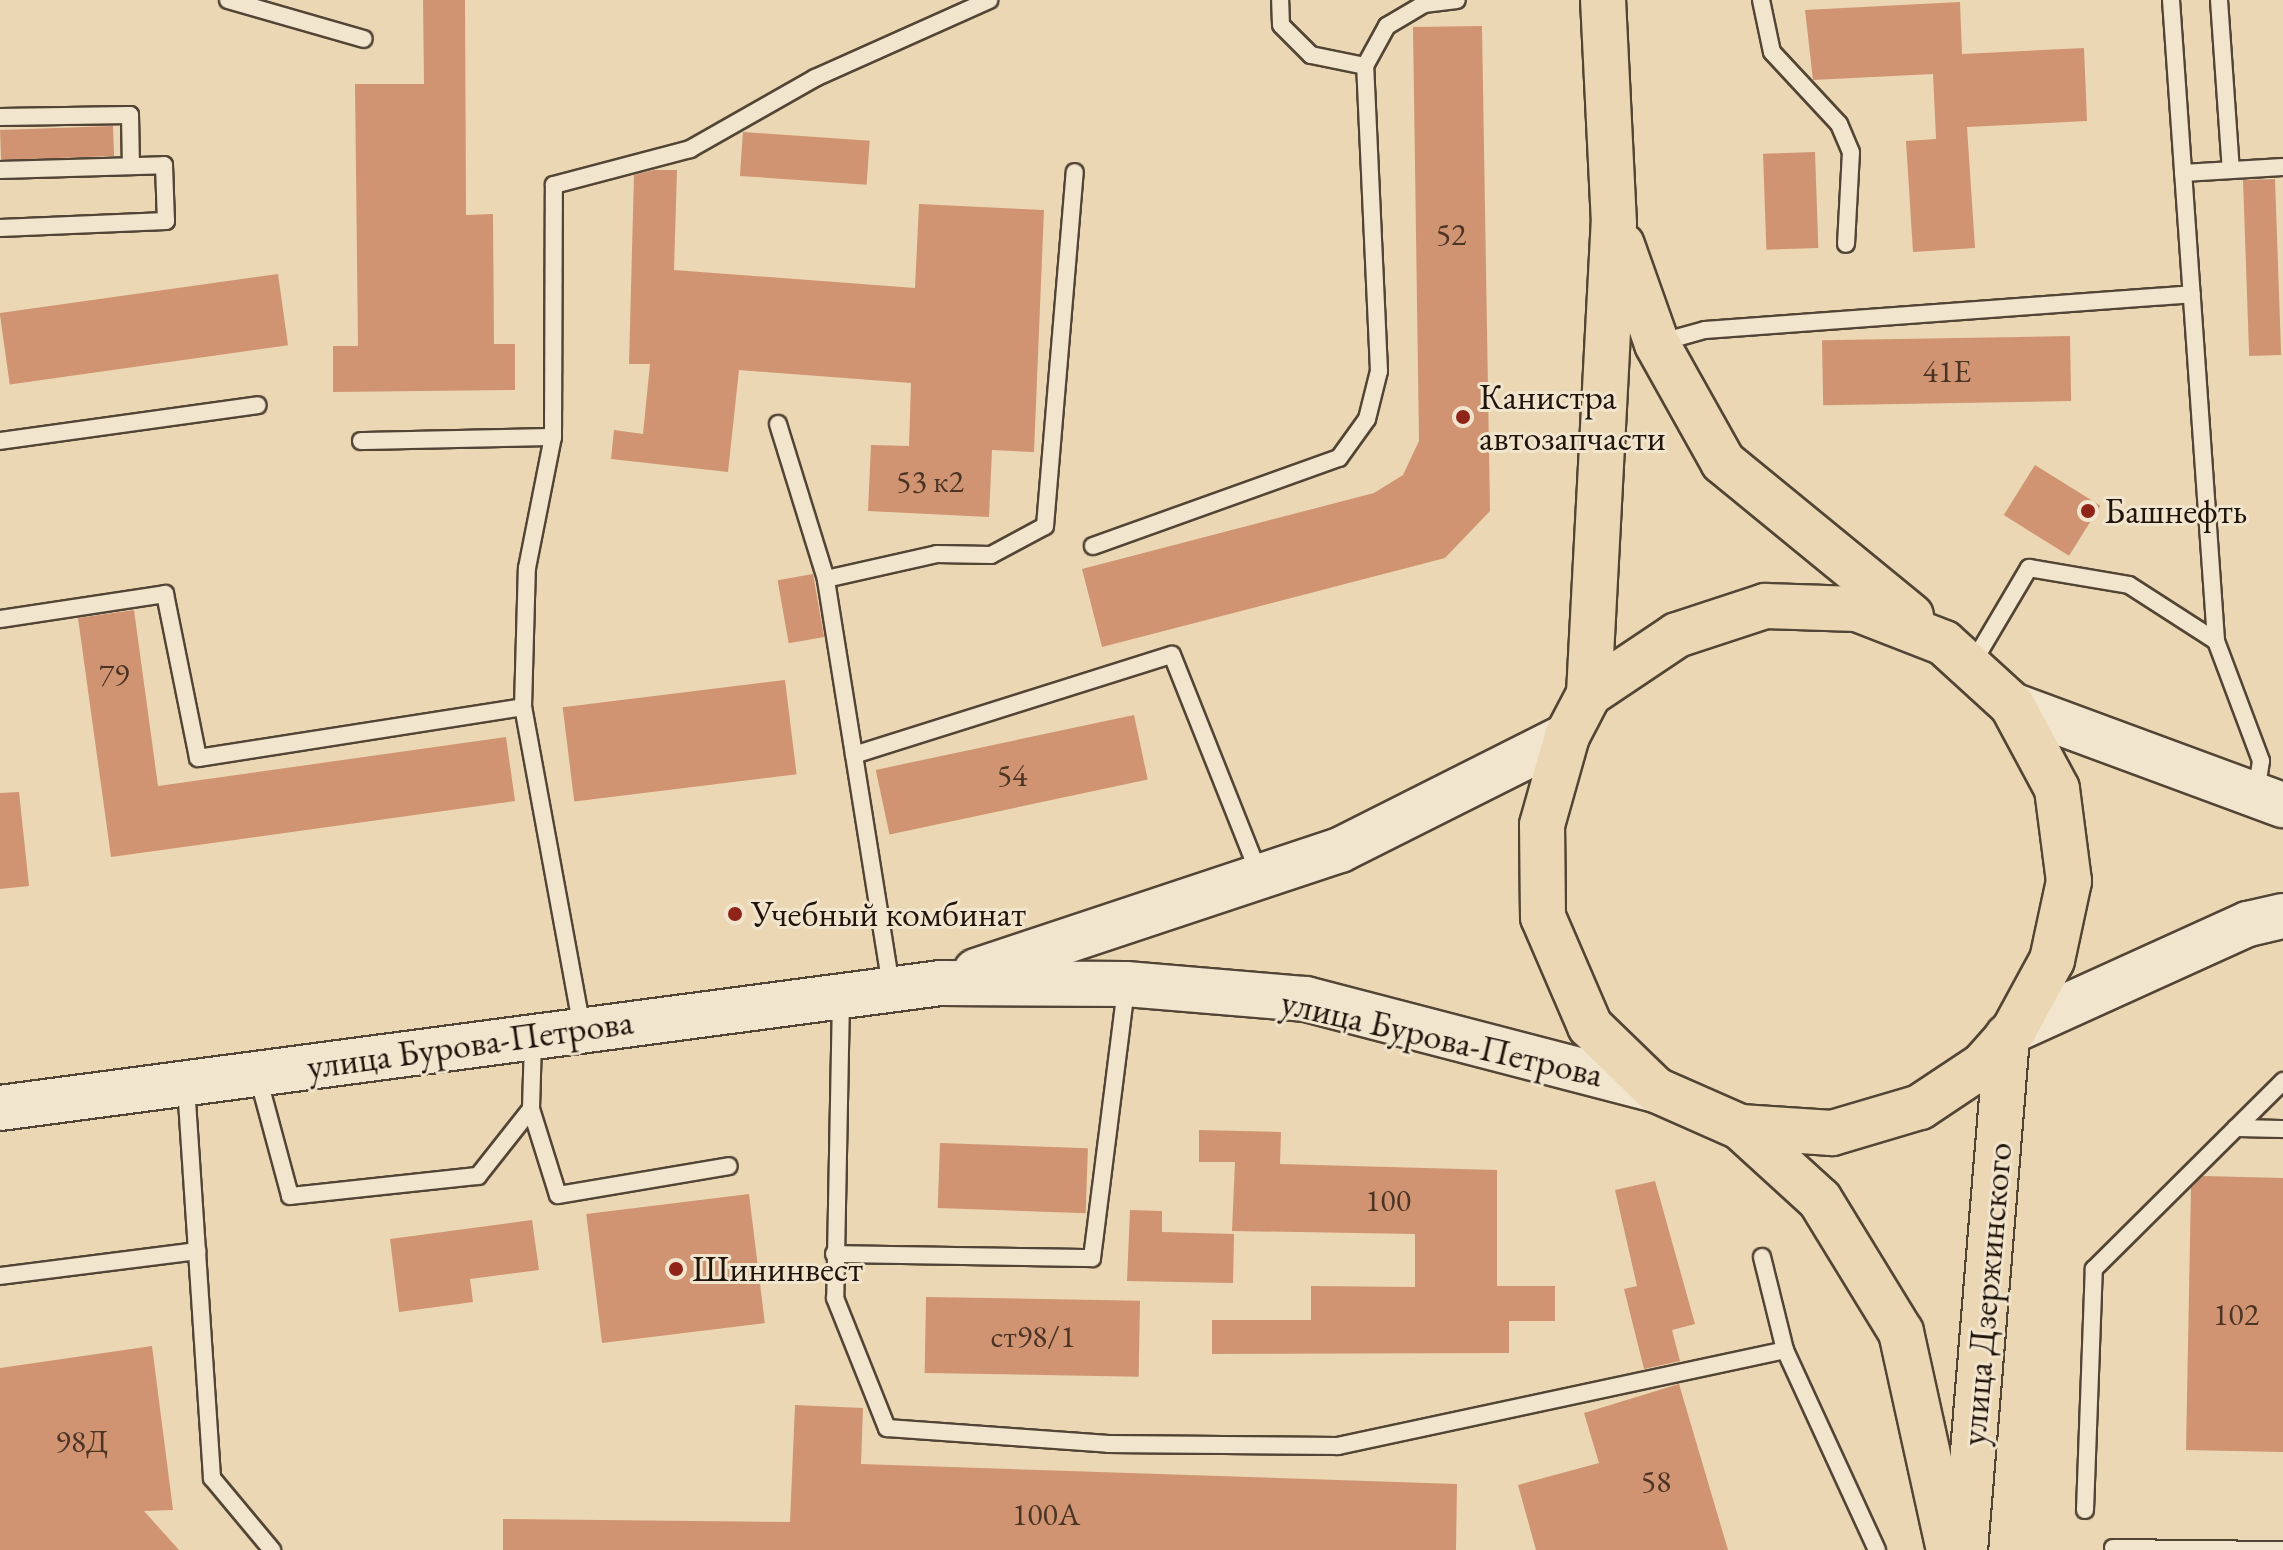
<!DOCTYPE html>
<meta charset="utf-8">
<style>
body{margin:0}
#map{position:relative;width:2283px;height:1550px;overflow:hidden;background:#ebd7b3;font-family:"EB Garamond",serif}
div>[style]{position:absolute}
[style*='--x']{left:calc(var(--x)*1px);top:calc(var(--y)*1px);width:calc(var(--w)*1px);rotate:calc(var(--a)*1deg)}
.building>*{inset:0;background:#d09473;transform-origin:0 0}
.roads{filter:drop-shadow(2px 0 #534535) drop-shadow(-2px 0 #534535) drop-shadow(0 2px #534535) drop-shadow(0 -2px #534535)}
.lane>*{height:16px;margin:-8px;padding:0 8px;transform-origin:8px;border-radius:8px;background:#f2e5ce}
.secondary>*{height:44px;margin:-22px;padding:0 22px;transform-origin:22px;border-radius:22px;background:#f2e5ce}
.primary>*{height:44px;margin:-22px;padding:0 22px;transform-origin:22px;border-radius:22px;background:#ebd7b3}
.dots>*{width:22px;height:22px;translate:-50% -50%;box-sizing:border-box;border:4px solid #f2e5ce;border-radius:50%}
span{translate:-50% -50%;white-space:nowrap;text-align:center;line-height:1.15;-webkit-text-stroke:6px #f2e5ce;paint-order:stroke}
.number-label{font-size:32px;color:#4c3425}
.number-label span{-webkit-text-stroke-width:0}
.poi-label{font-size:36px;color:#20140b}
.left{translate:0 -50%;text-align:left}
.street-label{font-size:36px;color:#20140b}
</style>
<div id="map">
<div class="building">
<i style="clip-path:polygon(423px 0,465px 0,466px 215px,493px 214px,494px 344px,515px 344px,515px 390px,333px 392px,333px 346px,358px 346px,355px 84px,424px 84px)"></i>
<i style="clip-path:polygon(1960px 2px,1962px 54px,2084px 48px,2087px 121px,1967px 127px,1975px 248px,1913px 252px,1906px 141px,1936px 139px,1933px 74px,1813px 80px,1805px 10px)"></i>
<i style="clip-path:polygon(1482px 26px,1490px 511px,1445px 558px,1102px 647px,1082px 569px,1374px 493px,1403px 475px,1419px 441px,1413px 27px)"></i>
<i style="left:113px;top:126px;width:30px;height:113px;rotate:88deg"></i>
<i style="left:743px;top:132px;width:127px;height:44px;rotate:4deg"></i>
<i style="left:1815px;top:152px;width:96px;height:52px;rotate:88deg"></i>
<i style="clip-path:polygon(654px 170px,677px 170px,674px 270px,915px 288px,919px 204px,1044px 210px,1034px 452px,992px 450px,989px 517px,868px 511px,871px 445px,909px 446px,911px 383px,739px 370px,728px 472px,611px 459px,614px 430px,643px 434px,650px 364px,629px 364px,634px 175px)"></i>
<i style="left:2275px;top:179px;width:176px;height:32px;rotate:88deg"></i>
<i style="left:278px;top:274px;width:72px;height:281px;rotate:82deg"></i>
<i style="left:2070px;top:336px;width:65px;height:248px;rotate:89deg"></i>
<i style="left:2035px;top:465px;width:77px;height:59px;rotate:32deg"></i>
<i style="left:813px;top:574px;width:64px;height:36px;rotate:80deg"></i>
<i style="clip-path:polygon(134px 610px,158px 786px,506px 737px,515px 801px,111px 857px,78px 618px)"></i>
<i style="left:785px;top:680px;width:95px;height:224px;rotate:83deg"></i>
<i style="left:1134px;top:715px;width:66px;height:264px;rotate:78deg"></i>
<i style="clip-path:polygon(19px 792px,29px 886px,0 889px,0 793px)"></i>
<i style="clip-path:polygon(1199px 1130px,1281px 1132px,1280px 1164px,1497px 1170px,1497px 1286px,1555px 1286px,1555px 1321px,1509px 1321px,1509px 1353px,1212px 1354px,1212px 1320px,1311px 1320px,1311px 1286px,1415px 1287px,1415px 1234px,1232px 1231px,1235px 1162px,1199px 1162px)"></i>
<i style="left:940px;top:1143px;width:148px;height:65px;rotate:2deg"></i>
<i style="clip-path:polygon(2203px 1176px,2283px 1178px,2283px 1452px,2186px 1450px,2191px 1188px)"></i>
<i style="clip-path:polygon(1655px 1181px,1695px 1324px,1672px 1330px,1680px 1361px,1644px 1369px,1624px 1289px,1637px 1286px,1615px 1190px)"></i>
<i style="left:749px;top:1194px;width:130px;height:164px;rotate:83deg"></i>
<i style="clip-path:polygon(1130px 1210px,1162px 1211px,1162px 1232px,1234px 1234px,1233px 1283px,1127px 1281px)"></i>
<i style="clip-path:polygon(532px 1220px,539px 1270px,470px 1279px,473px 1302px,399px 1312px,390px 1239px)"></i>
<i style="left:926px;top:1297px;width:214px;height:76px;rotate:1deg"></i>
<i style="clip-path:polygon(152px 1346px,173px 1510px,144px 1511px,179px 1550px,0 1550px,0 1368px)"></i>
<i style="clip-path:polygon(1679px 1384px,1728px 1550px,1536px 1550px,1518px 1485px,1599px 1463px,1584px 1413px)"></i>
<i style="clip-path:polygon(795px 1405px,863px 1408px,861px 1464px,1457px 1484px,1456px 1550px,503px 1550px,503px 1519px,790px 1522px)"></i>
</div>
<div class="roads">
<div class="lane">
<i style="--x:228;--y:0;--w:141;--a:16"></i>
<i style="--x:1761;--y:0;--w:53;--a:78.1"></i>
<i style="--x:1772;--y:52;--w:98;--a:47.1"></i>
<i style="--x:1839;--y:124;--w:30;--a:67"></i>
<i style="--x:1851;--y:152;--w:92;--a:93.1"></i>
<i style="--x:2171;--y:0;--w:643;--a:85.98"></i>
<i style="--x:2216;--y:641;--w:128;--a:69.4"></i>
<i style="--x:2261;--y:761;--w:32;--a:99"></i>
<i style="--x:2219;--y:0;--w:170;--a:86"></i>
<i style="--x:1365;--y:66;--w:46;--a:-61.2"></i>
<i style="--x:1387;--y:26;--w:43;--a:-30.7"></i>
<i style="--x:1424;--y:4;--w:33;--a:-7"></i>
<i style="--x:0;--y:117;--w:130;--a:-0.9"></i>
<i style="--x:130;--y:115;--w:51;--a:88.9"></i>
<i style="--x:0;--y:170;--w:164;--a:-1.7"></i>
<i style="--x:164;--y:165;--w:56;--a:88"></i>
<i style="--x:166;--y:221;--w:166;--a:177.6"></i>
<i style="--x:2183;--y:173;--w:100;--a:-3.4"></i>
<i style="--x:1658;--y:343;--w:49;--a:-15.5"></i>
<i style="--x:1705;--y:330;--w:488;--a:-4.2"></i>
<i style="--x:778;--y:424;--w:162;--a:72.8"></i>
<i style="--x:0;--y:441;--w:260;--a:-7.9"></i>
<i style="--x:361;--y:441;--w:192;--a:-1.2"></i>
<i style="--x:1093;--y:546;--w:261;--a:-19.7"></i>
<i style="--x:1339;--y:458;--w:48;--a:-54.3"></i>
<i style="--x:1367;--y:419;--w:49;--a:-76"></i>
<i style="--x:1379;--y:371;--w:305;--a:-92.6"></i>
<i style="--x:1365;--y:66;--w:55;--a:-168.5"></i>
<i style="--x:1311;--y:55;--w:42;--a:-135"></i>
<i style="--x:1281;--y:25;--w:25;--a:-92"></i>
<i style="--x:0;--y:619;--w:167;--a:-8.6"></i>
<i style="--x:165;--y:594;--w:167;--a:78.6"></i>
<i style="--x:198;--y:758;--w:329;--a:-8.9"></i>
<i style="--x:1971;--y:666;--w:114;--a:-59.4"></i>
<i style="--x:2029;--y:568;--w:101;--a:9.6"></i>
<i style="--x:2129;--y:585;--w:103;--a:32.8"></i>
<i style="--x:854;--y:755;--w:333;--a:-17.5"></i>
<i style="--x:1172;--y:655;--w:238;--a:68.3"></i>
<i style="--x:891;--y:986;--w:412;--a:-99.1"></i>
<i style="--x:826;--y:579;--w:114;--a:-12.7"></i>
<i style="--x:937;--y:554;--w:54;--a:1.1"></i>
<i style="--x:991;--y:555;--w:61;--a:-28.2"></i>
<i style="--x:1045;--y:526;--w:355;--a:-85.2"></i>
<i style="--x:841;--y:998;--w:300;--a:91.1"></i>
<i style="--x:835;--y:1298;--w:140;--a:68.2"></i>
<i style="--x:887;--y:1428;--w:222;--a:4.1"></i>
<i style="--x:1108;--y:1444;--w:230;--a:0.5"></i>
<i style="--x:1338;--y:1446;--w:457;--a:-12.1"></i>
<i style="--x:582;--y:1028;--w:326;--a:-100.4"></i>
<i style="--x:523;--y:707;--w:139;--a:-88.4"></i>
<i style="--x:527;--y:568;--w:134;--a:-78.8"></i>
<i style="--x:553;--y:437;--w:252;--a:-89.8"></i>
<i style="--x:554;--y:185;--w:141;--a:-14.8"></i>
<i style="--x:690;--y:149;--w:144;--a:-29.6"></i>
<i style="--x:815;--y:78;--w:191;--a:-24.1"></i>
<i style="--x:533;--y:1041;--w:68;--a:91.7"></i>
<i style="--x:531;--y:1109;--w:90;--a:72.6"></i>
<i style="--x:558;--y:1195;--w:173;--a:-9.6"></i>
<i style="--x:258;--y:1077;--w:123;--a:74.9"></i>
<i style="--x:290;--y:1196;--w:189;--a:-6.1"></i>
<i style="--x:478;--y:1176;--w:85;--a:-51.7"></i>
<i style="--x:186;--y:1086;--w:393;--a:86.2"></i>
<i style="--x:212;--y:1478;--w:94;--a:50.2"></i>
<i style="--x:2236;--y:1128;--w:47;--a:1.2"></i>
<i style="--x:834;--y:1254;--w:258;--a:0.9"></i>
<i style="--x:1092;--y:1258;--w:273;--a:-82.8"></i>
<i style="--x:1762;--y:1257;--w:96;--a:76.1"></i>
<i style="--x:1785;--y:1350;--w:220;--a:65.3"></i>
<i style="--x:0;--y:1276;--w:199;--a:-7.2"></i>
<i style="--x:2085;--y:1510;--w:241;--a:-87.9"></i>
<i style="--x:2094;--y:1269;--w:267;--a:-44.8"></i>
<i style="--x:2113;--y:1548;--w:170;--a:0.7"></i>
</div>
<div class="secondary">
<i style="--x:2012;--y:705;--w:289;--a:20.3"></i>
<i style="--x:976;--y:971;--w:384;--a:-18.4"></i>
<i style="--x:1340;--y:850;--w:254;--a:-26.7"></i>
<i style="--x:2014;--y:1030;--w:257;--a:-24.4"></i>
<i style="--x:2248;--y:924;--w:36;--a:-13"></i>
<i style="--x:0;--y:1108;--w:948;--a:-7.57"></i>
<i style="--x:940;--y:983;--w:186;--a:0.3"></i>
<i style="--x:1126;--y:984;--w:181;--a:4.8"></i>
<i style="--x:1306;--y:999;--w:362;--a:14.6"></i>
</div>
<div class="primary">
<i style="--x:1622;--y:245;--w:105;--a:70.5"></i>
<i style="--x:1657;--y:344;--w:135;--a:60.8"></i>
<i style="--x:1723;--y:462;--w:243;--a:39.3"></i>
<i style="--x:1765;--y:606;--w:92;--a:1.9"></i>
<i style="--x:1857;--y:609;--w:93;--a:21.3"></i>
<i style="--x:1944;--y:643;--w:92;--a:42.4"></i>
<i style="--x:2012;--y:705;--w:95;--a:61.8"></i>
<i style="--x:2057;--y:789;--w:93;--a:82.6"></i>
<i style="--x:2069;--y:881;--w:81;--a:102.1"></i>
<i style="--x:2052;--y:960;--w:80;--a:118.5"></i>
<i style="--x:2014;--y:1030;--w:47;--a:131.5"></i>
<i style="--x:1983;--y:1065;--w:76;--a:146.3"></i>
<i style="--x:1920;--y:1107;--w:92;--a:163.5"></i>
<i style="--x:1832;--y:1133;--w:92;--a:-176.3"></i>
<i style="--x:1740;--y:1127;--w:92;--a:-156.2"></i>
<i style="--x:1656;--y:1090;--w:92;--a:-135.9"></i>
<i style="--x:1590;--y:1026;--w:119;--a:-113.3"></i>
<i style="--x:1543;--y:917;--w:92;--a:-90.6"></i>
<i style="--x:1542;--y:825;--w:92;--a:-74.3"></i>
<i style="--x:1567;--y:736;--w:47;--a:-62.4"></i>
<i style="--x:1589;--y:694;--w:106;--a:-33.8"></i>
<i style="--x:1677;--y:635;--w:93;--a:-18.2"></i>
<i style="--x:1589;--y:694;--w:471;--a:-87"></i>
<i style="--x:1614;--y:224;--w:224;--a:-92.8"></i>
<i style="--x:1740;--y:1127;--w:108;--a:42.4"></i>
<i style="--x:1820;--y:1200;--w:155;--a:58.5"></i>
<i style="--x:1901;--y:1332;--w:223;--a:77.6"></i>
<i style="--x:1965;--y:1550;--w:515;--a:-85.32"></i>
</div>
</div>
<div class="dots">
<i style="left:1463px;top:417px;background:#8f2418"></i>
<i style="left:2088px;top:511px;background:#8f2418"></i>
<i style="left:735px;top:914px;background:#8f2418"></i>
<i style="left:676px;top:1269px;background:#8f2418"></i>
</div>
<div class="number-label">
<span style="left:1451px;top:234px">52</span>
<span style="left:1947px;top:371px">41Е</span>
<span style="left:930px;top:481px">53 к2</span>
<span style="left:114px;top:674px">79</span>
<span style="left:1012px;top:775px">54</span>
<span style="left:1388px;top:1200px">100</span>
<span style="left:2236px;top:1314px">102</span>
<span style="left:1033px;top:1336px">ст98/1</span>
<span style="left:82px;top:1441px">98Д</span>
<span style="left:1656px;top:1481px">58</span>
<span style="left:1046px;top:1514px">100А</span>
</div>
<div class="poi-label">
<span class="left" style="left:1479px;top:417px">Канистра<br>автозапчасти</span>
<span class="left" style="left:2104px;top:511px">Башнефть</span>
<span class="left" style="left:751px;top:914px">Учебный комбинат</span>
<span class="left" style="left:692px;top:1269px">Шининвест</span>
</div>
<div class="street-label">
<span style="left:1442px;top:1038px;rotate:13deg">улица Бурова-Петрова</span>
<span style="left:470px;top:1044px;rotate:-8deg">улица Бурова-Петрова</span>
<span style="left:1986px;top:1294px;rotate:-85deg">улица Дзержинского</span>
</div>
</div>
